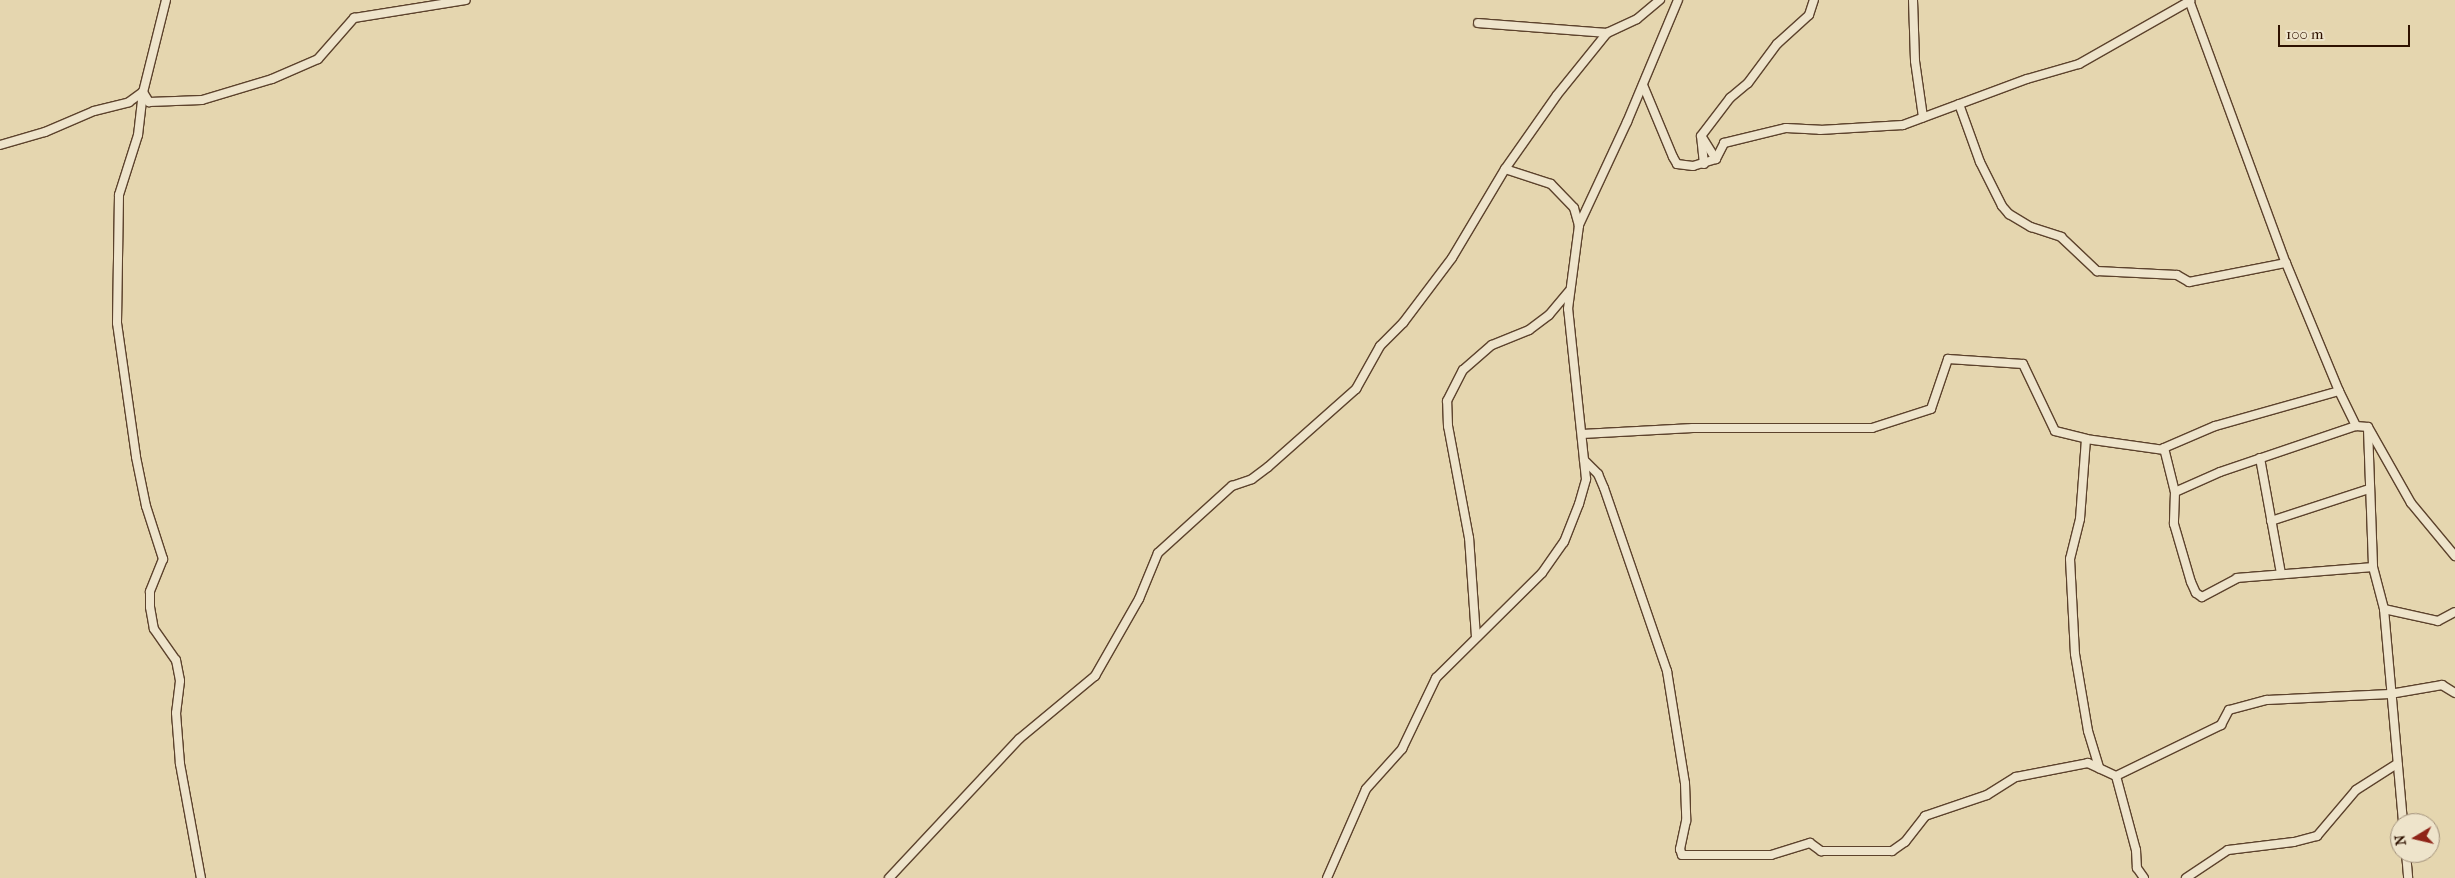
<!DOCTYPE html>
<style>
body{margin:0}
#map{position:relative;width:2455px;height:878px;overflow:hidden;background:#e5d6af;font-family:"IM FELL French Canon",serif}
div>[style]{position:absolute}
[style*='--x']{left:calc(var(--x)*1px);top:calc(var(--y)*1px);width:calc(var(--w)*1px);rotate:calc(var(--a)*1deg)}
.roads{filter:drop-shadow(1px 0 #5c422c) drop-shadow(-1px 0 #5c422c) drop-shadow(0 1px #5c422c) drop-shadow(0 -1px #5c422c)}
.minor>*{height:8px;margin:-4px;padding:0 4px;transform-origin:4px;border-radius:4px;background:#eee4cb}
span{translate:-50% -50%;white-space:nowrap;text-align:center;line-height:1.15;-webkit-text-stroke:4.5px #eee4cb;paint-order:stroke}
.north{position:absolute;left:2390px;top:813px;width:50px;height:50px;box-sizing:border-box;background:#eee4cb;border:1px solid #a1907a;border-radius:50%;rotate:261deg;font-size:14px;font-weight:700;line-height:20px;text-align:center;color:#2e1100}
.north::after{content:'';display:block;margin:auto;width:18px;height:22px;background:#8f2418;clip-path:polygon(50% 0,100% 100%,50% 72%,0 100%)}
.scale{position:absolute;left:2278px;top:25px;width:132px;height:22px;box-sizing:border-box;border:2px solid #2e1100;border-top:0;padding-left:6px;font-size:15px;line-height:18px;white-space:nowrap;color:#2e1100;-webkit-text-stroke:4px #eee4cb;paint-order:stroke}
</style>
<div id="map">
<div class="roads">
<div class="minor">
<i style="--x:166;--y:0;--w:95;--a:104"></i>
<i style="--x:143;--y:92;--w:43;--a:96.6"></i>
<i style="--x:138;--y:135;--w:63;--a:107.6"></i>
<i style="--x:119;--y:195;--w:128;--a:90.9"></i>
<i style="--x:117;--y:323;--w:135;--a:81.9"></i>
<i style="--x:136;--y:457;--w:50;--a:78.5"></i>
<i style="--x:146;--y:506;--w:56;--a:72.2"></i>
<i style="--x:163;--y:559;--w:35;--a:112"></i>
<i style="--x:150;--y:592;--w:15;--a:90"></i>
<i style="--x:150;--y:607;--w:22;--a:80"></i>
<i style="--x:154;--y:629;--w:38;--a:55"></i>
<i style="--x:176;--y:660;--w:21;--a:79"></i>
<i style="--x:180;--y:681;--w:32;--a:97"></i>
<i style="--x:176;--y:713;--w:51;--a:85.5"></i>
<i style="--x:180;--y:764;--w:116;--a:79.6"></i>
<i style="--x:1913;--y:0;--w:61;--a:88.1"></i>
<i style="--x:1915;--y:61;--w:57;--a:81.9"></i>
<i style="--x:2189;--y:0;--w:280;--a:69.8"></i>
<i style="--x:2286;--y:263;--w:139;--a:67.5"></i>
<i style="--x:2339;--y:391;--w:39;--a:64"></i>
<i style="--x:2356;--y:426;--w:12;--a:5"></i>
<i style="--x:2368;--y:427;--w:87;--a:60.5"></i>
<i style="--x:2411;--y:503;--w:69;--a:50.3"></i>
<i style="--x:1478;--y:23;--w:129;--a:4.4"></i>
<i style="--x:1643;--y:85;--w:78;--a:67.4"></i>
<i style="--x:1673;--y:157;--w:8;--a:60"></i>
<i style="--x:1677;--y:164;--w:16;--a:7"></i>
<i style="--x:1693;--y:166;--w:24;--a:-17"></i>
<i style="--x:1716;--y:159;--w:18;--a:-63"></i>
<i style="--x:1724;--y:143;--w:64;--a:-13.6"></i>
<i style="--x:1786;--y:128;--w:34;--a:3"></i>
<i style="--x:1820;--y:130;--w:83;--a:-3.4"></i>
<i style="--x:1903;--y:125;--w:132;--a:-20.4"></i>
<i style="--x:2027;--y:79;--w:54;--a:-16.1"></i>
<i style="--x:2079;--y:64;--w:128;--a:-29.6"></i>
<i style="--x:1959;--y:104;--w:62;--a:70.1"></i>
<i style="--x:1980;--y:162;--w:49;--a:63.4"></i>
<i style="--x:2002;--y:206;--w:11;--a:49"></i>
<i style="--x:2009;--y:214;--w:26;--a:31"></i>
<i style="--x:2031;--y:227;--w:32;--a:18"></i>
<i style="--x:2061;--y:237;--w:50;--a:43.4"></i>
<i style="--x:2097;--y:271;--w:80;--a:2.9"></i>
<i style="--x:2177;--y:275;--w:14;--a:30"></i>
<i style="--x:2189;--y:282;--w:99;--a:-11.1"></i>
<i style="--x:1702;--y:137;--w:26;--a:58"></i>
<i style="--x:0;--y:145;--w:47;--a:-16.1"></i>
<i style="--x:45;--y:132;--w:53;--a:-23.2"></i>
<i style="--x:94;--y:111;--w:36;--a:-14"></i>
<i style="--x:129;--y:102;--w:17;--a:-36"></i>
<i style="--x:143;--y:92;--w:12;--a:59"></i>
<i style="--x:149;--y:102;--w:53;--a:-2.2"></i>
<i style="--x:202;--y:100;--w:73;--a:-16.7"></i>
<i style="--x:272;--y:79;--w:50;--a:-23.5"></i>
<i style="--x:318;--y:59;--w:55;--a:-48.7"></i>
<i style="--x:354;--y:18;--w:113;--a:-9.1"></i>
<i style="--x:1704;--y:164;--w:28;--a:-96"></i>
<i style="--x:1701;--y:136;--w:48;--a:-52.7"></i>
<i style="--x:1730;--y:98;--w:23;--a:-40"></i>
<i style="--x:1748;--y:83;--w:49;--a:-53.4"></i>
<i style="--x:1777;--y:44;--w:43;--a:-42.2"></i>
<i style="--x:1809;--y:15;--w:16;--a:-72"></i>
<i style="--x:1505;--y:169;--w:48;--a:18.1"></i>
<i style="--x:1551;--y:184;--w:33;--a:46"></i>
<i style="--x:1574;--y:208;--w:18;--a:74"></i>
<i style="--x:2339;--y:391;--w:129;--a:164.2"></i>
<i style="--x:2215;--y:426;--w:56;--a:156.7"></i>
<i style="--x:2164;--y:448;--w:45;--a:76"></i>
<i style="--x:2175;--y:492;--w:32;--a:92"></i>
<i style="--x:2174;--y:524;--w:60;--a:73.7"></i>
<i style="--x:2191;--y:582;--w:12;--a:66"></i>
<i style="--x:2196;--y:593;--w:7;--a:34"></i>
<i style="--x:2202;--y:597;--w:40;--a:-28"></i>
<i style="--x:2237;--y:578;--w:136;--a:-4.6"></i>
<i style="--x:2368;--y:429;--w:138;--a:87.9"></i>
<i style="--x:2373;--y:567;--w:43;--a:75.3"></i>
<i style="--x:2384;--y:609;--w:215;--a:84.9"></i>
<i style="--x:1582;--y:434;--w:111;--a:-3.1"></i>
<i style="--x:1693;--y:428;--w:179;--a:0"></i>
<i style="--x:1872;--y:428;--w:62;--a:-17.9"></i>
<i style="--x:1931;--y:409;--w:53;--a:-71.2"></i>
<i style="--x:1948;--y:359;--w:75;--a:3.8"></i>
<i style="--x:2023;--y:364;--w:74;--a:64.5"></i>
<i style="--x:2055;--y:431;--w:32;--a:14"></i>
<i style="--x:2086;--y:439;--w:79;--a:8"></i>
<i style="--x:2086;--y:439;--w:80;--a:94.3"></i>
<i style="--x:2080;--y:519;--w:41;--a:104"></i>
<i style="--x:2070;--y:559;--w:95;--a:87"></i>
<i style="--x:2075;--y:654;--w:78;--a:80.4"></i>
<i style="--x:2088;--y:731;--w:39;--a:73"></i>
<i style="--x:2260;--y:458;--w:117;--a:79.7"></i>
<i style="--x:1584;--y:460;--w:20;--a:45"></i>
<i style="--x:1598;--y:474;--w:15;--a:67"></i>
<i style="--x:1604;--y:488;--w:194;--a:71"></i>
<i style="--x:1667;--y:671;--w:113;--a:80.9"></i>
<i style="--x:1685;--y:783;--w:38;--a:88"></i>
<i style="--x:1686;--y:821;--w:29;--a:102"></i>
<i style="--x:1680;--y:849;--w:6;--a:72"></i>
<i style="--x:1682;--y:855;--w:89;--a:0"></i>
<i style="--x:1771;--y:855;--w:41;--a:-17.1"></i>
<i style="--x:1810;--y:843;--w:14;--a:36"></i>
<i style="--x:1821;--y:851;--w:71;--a:0"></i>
<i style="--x:1892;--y:851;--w:16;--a:-35"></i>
<i style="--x:1905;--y:842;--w:33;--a:-52"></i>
<i style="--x:1925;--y:816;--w:65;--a:-18.7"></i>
<i style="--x:1987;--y:795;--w:34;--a:-32"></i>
<i style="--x:2016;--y:777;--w:73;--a:-11"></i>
<i style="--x:2088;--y:763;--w:31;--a:25"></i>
<i style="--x:2116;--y:776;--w:117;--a:-25.9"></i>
<i style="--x:2221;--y:725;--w:17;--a:-62"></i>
<i style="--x:2229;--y:710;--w:39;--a:-15"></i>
<i style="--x:2267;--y:700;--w:123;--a:-2.8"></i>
<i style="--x:2390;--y:694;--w:53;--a:-9.8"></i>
<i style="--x:2442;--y:685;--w:15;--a:32"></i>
<i style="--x:2175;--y:492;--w:49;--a:-24"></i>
<i style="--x:2220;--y:472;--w:144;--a:-18.7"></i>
<i style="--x:2271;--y:521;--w:103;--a:-18.1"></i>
<i style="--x:2384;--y:609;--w:55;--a:12.5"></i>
<i style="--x:2438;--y:621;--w:19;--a:-28"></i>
<i style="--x:1476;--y:637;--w:99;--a:-94"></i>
<i style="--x:1469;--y:538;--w:114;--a:-100.6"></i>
<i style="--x:1448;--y:426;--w:25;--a:-92"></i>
<i style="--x:1447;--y:401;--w:35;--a:-63"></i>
<i style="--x:1463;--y:370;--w:38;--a:-41"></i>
<i style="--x:1492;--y:345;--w:40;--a:-22"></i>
<i style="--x:1529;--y:330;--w:25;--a:-37"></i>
<i style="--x:1549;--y:315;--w:31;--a:-50"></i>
<i style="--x:2116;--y:776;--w:77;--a:74.9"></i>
<i style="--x:2136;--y:850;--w:18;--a:87"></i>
<i style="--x:2137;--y:868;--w:12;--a:55"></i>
<i style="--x:2406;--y:853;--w:25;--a:85"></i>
<i style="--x:889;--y:878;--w:190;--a:-46.9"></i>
<i style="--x:1019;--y:739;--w:99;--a:-39.7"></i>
<i style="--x:1095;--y:676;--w:89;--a:-60.3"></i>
<i style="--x:1139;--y:599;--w:50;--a:-67.6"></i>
<i style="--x:1158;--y:553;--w:100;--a:-42.2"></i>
<i style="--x:1232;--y:486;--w:21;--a:-19"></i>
<i style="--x:1252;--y:479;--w:20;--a:-37"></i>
<i style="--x:1268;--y:467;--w:118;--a:-41.6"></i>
<i style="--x:1356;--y:389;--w:49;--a:-60.8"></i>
<i style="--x:1380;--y:346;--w:33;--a:-45"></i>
<i style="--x:1403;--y:323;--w:81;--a:-53"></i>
<i style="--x:1452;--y:258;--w:104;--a:-59.2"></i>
<i style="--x:1505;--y:169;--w:90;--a:-54.9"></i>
<i style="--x:1557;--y:95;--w:80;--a:-51.1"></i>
<i style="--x:1607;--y:33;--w:33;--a:-25"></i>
<i style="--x:1637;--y:19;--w:30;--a:-40"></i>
<i style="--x:1327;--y:878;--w:97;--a:-66.3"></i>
<i style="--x:1366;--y:789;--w:54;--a:-48"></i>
<i style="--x:1402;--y:749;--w:79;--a:-64.4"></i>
<i style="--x:1436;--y:678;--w:149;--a:-44.7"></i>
<i style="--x:1542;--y:573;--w:38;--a:-55"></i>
<i style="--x:1564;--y:542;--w:41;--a:-68.5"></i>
<i style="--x:1579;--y:504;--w:26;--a:-74"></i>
<i style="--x:1586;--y:479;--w:171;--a:-96"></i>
<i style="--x:1568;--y:309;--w:85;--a:-82.5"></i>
<i style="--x:1579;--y:225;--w:114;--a:-65"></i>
<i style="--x:1627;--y:122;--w:132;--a:-67.3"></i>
<i style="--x:2186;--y:878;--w:50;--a:-33.7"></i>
<i style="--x:2228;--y:850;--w:66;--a:-6.9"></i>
<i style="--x:2294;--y:842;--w:24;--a:-15"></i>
<i style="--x:2317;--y:836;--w:60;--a:-49.7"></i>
<i style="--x:2356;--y:790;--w:49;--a:-32.4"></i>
</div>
</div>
<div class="north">N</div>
<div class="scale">100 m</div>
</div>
